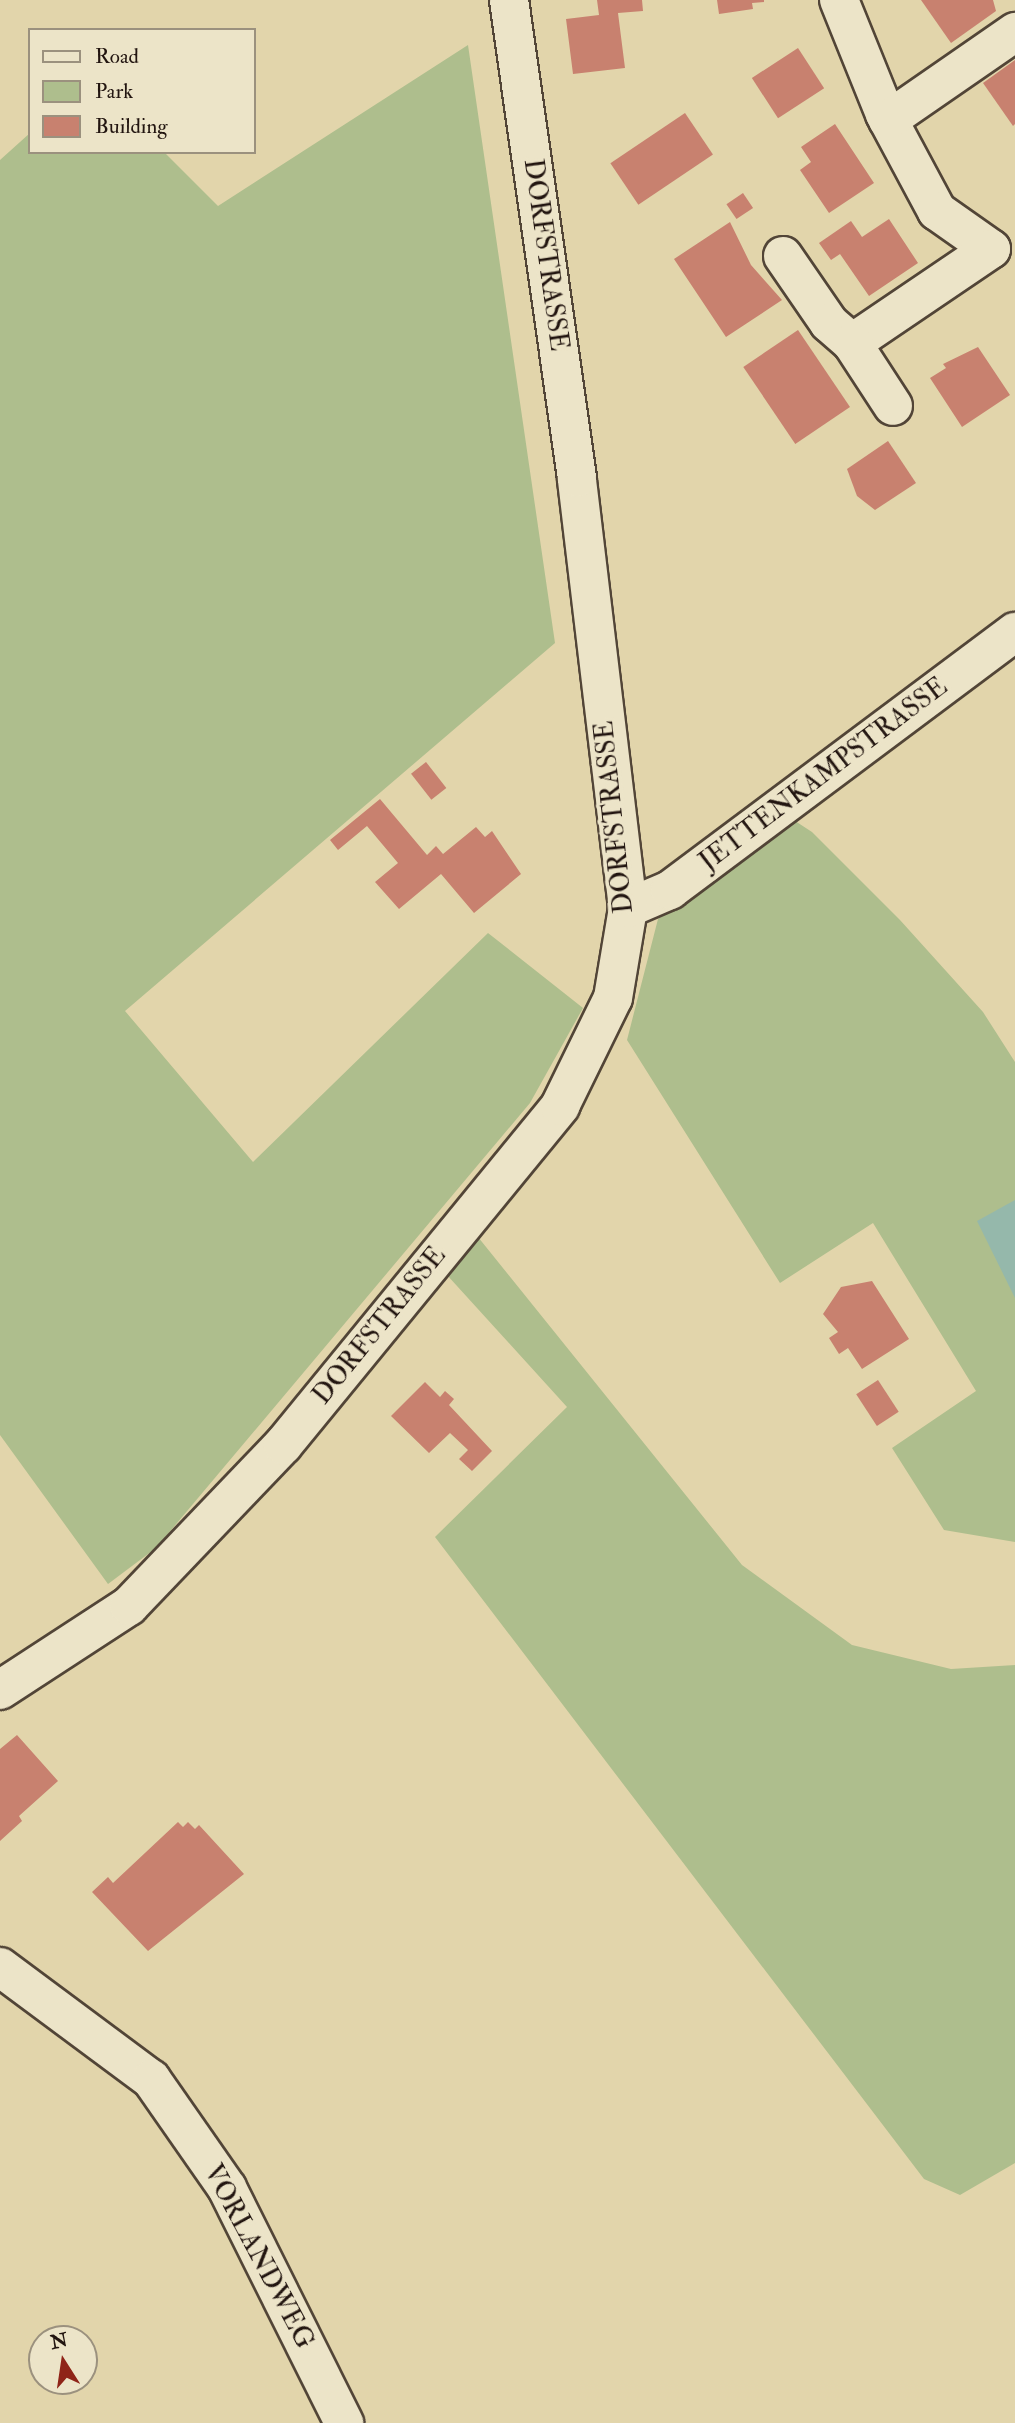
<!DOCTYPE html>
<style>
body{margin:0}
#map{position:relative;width:1015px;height:2423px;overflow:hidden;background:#e2d5ab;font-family:"IM FELL Double Pica",serif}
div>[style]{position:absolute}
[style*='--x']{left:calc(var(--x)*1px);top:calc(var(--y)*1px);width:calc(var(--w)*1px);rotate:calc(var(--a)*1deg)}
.green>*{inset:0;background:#aebe8d}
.water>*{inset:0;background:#95b8ab}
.building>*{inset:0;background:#c8816f;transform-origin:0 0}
.roads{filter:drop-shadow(2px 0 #524537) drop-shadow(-2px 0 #524537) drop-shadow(0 2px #524537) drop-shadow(0 -2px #524537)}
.minor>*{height:38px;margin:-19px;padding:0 19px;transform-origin:19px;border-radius:19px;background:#ece4c8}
span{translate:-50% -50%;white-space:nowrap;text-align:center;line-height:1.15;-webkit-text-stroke:7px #ece4c8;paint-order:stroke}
.street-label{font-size:26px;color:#221510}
.legend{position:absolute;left:28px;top:28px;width:228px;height:126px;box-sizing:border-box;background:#ece4c8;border:2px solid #9b917e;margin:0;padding:9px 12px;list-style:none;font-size:21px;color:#221510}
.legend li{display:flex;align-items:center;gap:14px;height:35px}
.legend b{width:35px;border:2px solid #9b917e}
.north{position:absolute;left:28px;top:2325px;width:70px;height:70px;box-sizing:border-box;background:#ece4c8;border:2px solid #9b917e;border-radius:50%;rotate:348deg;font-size:19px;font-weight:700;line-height:28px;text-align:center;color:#221510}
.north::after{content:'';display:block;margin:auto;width:24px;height:32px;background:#8f2418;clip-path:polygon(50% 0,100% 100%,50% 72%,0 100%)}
</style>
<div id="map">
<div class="green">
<i style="clip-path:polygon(468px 45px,555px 643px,125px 1011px,253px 1162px,488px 933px,583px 1008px,530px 1103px,156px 1548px,108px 1584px,0 1435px,0 160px,30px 133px,30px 152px,164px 152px,218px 206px)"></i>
<i style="clip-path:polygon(789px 817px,812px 832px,900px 920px,983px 1012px,1015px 1062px,1015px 1542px,944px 1530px,892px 1448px,976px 1391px,873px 1223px,780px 1283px,627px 1040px,658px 919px)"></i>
<i style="clip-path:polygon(478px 1237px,742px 1565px,852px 1645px,951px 1669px,1015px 1665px,1015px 2163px,960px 2195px,924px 2179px,435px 1537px,567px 1407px,447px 1275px)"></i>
</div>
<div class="water">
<i style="clip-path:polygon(1015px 1200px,1015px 1298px,977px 1221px)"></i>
</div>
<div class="building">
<i style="clip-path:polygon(597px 0,642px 0,643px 11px,618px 13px,625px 68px,573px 74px,566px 19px,599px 15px)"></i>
<i style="clip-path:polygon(717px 0,764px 0,764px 2px,752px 3px,753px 9px,719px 14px)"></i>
<i style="clip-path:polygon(921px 0,993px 0,996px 11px,951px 43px)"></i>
<i style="left:798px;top:48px;width:48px;height:55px;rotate:57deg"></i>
<i style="clip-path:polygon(1015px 60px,1015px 124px,1013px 126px,983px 83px)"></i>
<i style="left:685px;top:113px;width:50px;height:90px;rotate:56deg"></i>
<i style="clip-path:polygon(835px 124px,874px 183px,829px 213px,800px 170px,811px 162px,801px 147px)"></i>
<i style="left:743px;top:193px;width:18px;height:20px;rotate:56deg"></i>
<i style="clip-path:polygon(889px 219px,918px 263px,869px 296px,840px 254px,831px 260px,819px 243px,851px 221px,862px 237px)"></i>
<i style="clip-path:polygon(730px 222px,751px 265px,782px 300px,726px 337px,674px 259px)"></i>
<i style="left:798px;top:330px;width:93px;height:66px;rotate:56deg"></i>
<i style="clip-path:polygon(978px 347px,1010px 395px,962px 427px,930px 378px,946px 368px,943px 364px)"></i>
<i style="clip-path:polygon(888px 441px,916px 483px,875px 510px,857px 496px,847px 469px)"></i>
<i style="left:426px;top:762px;width:33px;height:19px;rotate:52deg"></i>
<i style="clip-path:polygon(380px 799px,427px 855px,436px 846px,443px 854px,476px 827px,485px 837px,492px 831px,521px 874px,474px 913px,441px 874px,399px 909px,375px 882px,398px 863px,367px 826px,338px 850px,330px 840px)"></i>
<i style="clip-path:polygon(872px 1281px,909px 1339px,862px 1369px,848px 1348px,839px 1354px,829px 1338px,838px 1332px,823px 1314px,841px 1287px)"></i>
<i style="left:878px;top:1380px;width:38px;height:26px;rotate:57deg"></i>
<i style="clip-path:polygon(425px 1382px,440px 1397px,445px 1391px,454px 1399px,449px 1405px,492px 1451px,472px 1471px,459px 1459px,468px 1450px,450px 1433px,429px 1453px,391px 1416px)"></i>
<i style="clip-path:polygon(17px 1735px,58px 1781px,19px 1816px,22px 1821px,0 1841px,0 1749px)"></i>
<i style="clip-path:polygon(178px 1822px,183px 1827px,188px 1822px,195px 1829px,199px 1825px,244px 1874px,148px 1951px,92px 1892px,108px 1877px,113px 1883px)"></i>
</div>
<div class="roads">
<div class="minor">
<i style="--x:839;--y:0;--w:123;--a:68"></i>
<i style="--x:885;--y:114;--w:110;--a:61.8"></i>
<i style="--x:937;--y:211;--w:66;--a:35.1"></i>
<i style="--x:991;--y:249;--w:168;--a:145.9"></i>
<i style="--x:888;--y:120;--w:155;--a:-34.7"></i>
<i style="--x:783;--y:256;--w:81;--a:55.5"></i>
<i style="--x:829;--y:323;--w:30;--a:41"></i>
<i style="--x:852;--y:343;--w:75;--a:56.9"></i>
<i style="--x:628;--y:908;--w:46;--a:-23.2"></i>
<i style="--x:670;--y:890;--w:431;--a:-36.8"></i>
<i style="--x:0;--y:1690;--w:154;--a:-33.1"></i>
<i style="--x:129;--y:1606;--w:223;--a:-46.3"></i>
<i style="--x:283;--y:1445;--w:438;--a:-50.7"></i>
<i style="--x:560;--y:1106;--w:120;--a:-63.9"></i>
<i style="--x:613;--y:998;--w:91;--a:-80.5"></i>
<i style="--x:628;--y:908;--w:433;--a:-96.8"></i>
<i style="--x:577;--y:478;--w:483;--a:-98.1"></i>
<i style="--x:0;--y:1967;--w:188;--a:36.6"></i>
<i style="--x:151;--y:2079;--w:133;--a:55.1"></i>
<i style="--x:227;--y:2188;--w:263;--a:63.5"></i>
</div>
</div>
<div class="street-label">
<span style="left:545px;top:255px;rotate:82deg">DORFSTRASSE</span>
<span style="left:824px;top:775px;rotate:-37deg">JETTENKAMPSTRASSE</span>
<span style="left:615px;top:817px;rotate:-96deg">DORFSTRASSE</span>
<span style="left:380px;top:1326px;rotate:-51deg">DORFSTRASSE</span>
<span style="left:258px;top:2257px;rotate:62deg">VORLANDWEG</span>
</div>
<ul class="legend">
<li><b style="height:9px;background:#ece4c8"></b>Road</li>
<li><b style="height:19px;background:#aebe8d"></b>Park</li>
<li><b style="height:19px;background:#c8816f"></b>Building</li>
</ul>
<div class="north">N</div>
</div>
